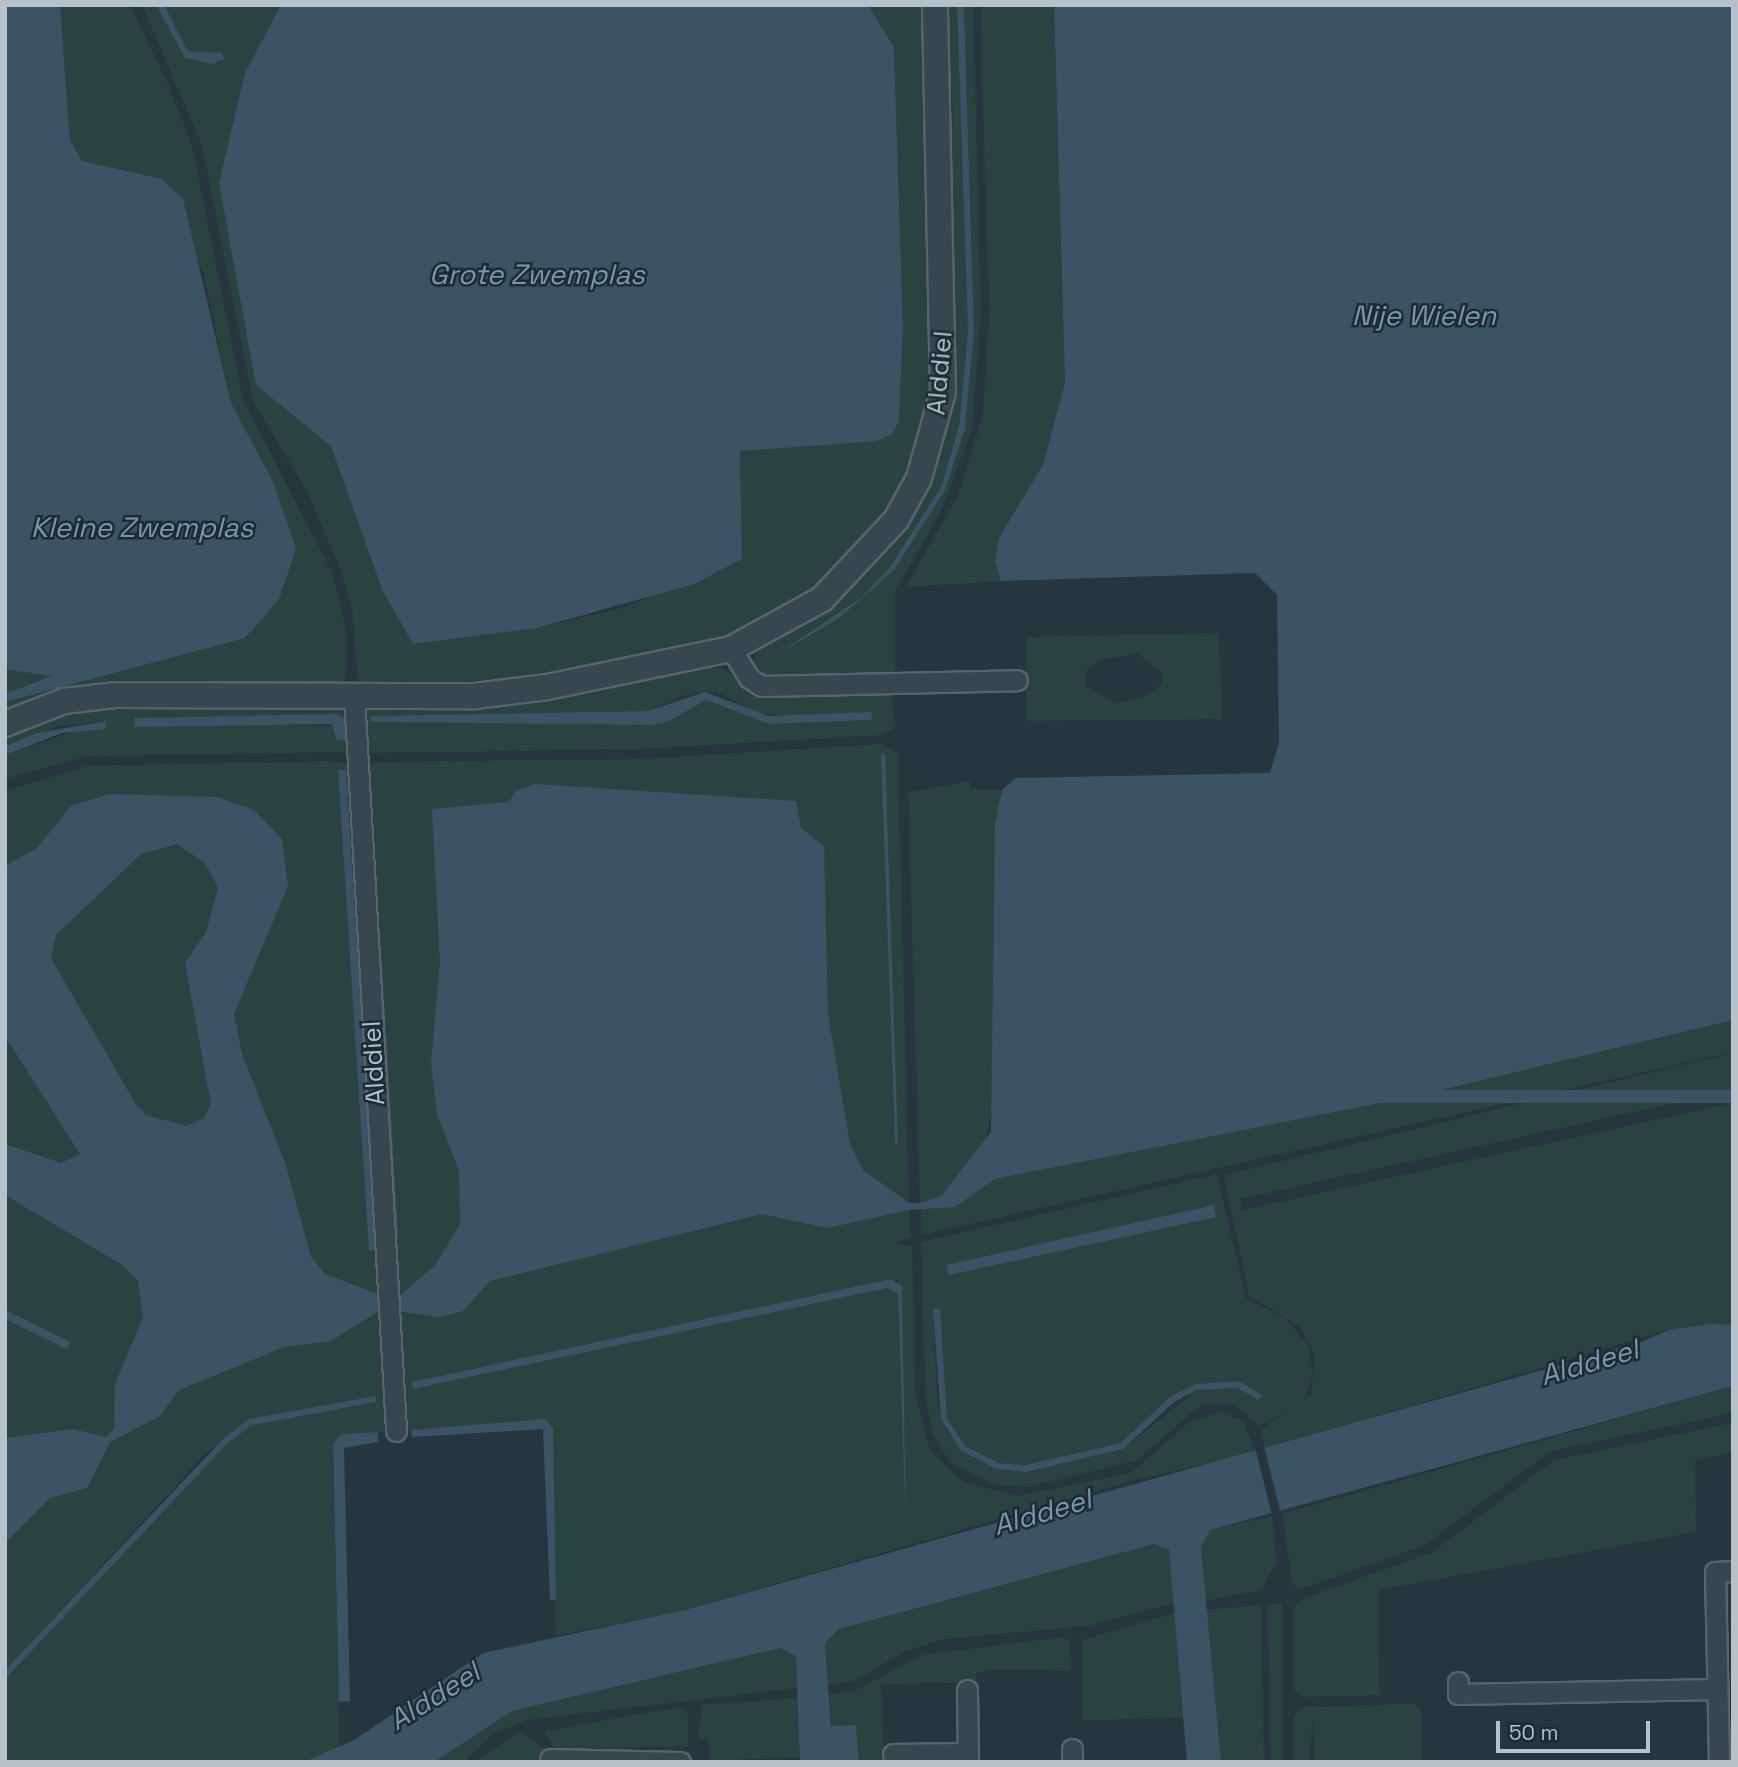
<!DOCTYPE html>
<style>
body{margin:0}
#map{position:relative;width:1738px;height:1767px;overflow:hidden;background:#26353e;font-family:"Space Grotesk",sans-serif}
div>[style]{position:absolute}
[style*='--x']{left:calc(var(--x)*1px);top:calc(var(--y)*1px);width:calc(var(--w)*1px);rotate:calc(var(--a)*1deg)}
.green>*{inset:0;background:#2b4340}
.water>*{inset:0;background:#3a5465;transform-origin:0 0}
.pier>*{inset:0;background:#26353e;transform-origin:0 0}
.stream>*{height:6px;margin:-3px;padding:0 3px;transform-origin:3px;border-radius:3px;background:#3a5465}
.roads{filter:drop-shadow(2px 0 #58646c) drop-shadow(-2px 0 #58646c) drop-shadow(0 2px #58646c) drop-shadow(0 -2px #58646c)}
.minor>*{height:19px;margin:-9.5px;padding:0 9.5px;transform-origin:9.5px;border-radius:9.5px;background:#3a464f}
.tertiary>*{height:24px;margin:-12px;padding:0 12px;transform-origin:12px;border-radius:12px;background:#3a464f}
span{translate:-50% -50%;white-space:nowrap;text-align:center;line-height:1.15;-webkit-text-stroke:5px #1f2b34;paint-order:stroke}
.street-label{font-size:26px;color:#b6c1c9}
.water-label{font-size:28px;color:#7797ab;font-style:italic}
.frame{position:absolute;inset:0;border:7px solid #b6c1c9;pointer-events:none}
.scale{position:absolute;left:1496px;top:1721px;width:154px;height:32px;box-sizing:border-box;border:4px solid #b6c1c9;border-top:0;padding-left:9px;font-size:21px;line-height:24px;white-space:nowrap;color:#b6c1c9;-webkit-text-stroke:5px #1f2b34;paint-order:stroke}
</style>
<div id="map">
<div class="green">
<i style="clip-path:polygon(60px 5px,130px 5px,168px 84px,191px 142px,243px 400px,332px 572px,347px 634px,345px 687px,5px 711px,5px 702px,80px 678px,231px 403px,204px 275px,162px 179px,82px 161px,70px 140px)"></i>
<i style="clip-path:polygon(142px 5px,156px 5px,185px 57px,212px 64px,222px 61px,219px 53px,188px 51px,164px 5px,348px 5px,345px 446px,415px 644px,537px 628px,622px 608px,742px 559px,740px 450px,877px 441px,899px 421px,903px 328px,894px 47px,868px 5px,927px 5px,937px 386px,900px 497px,827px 584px,756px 629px,546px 678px,358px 687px,352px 609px,340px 569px,309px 495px,253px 401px,202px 145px)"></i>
<i style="clip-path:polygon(944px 5px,957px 5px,968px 332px,959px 426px,941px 487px,890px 567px,862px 597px,776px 656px,839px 618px,893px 570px,945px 490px,965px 429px,974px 332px,964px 5px,973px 5px,981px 312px,972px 430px,942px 509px,895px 591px,895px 675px,769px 677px,754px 665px,757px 652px,805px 619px,941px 441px,953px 113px)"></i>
<i style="clip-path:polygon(980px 5px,1054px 5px,1065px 382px,1043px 465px,995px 561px,1001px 581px,906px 587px,958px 496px,983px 415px,989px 309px)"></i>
<i style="clip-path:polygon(evenodd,1219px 633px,1222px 719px,1026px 721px,1026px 637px,1219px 633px,1138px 654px,1162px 672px,1162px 683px,1148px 696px,1115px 703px,1086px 686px,1085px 672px,1099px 660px,1138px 654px)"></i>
<i style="clip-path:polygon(5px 640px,54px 676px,5px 694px)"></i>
<i style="clip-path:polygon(evenodd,708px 668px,721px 668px,748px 685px,890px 691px,896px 728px,881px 735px,642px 749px,366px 753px,363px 706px,475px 707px,708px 668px,717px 692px,760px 714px,872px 720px,769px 724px,706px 700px,649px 725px,371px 722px,372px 716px,648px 711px,688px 694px,717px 692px)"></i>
<i style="clip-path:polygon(evenodd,124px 705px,344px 705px,352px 752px,87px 756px,5px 779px,5px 755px,106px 721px,59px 726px,5px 746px,5px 736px,73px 712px,124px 705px,336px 714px,335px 727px,134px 718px,336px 714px)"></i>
<i style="clip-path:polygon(evenodd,882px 744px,898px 753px,909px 1203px,893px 1213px,909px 1210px,911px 1237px,893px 1244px,912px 1245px,916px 1395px,930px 1450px,963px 1482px,1017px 1496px,1131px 1473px,1188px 1423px,1219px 1412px,1242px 1420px,1256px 1452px,1127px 1482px,685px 1610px,556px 1636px,551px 1423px,341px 1434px,333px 1444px,340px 1747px,304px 1762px,5px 1762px,5px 1679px,210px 1458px,252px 1425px,376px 1397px,249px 1419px,206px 1453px,5px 1670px,5px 791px,87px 766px,335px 761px,364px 768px,375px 762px,641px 759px,882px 744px,884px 754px,898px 1144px,895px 1144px,881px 755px,884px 754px,882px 744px,898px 1280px,906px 1531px,898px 1294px,887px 1288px,413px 1389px,413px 1382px,898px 1280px)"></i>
<i style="clip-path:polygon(970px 781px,970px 789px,1002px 790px,995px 823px,996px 1097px,983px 1150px,942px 1195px,920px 1203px,908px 792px)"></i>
<i style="clip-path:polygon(1733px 1020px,1733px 1052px,921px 1235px,921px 1209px,955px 1207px,995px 1179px,1416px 1096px)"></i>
<i style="clip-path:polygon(1733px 1053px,1733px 1090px,1240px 1199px,1242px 1210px,1733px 1103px,1733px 1325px,1669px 1330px,1265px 1449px,1261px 1429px,1311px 1395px,1315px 1355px,1299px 1326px,1249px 1296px,1224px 1175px)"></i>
<i style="clip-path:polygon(evenodd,1217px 1174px,1246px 1298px,1286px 1319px,1309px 1346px,1313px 1375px,1303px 1402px,1260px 1426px,1232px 1403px,1201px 1405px,1137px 1460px,1028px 1487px,992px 1484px,950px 1462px,933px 1435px,925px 1395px,921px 1242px,1217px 1174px,1214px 1205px,1216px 1217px,946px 1265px,1214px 1205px,1217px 1174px,933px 1310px,947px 1418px,965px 1446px,998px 1463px,1025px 1465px,1121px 1443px,1195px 1384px,1238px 1381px,1258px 1400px,1237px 1388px,1197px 1390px,1123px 1449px,1026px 1472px,996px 1469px,966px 1455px,946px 1430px,938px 1407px,933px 1310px)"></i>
<i style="clip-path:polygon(1733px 1386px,1733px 1413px,1551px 1451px,1423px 1546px,1301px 1589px,1293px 1585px,1282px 1514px)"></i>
<i style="clip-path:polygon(1733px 1423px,1733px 1453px,1695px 1460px,1696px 1532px,1378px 1590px,1380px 1695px,1303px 1697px,1294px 1690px,1294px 1607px,1302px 1599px,1433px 1552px,1554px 1460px)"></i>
<i style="clip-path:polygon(1272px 1516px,1277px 1561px,1261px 1590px,1205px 1601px,1201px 1547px,1210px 1530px)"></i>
<i style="clip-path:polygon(1154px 1544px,1169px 1550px,1174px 1603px,1088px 1626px,944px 1639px,906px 1651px,854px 1681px,828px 1685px,825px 1643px,839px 1629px)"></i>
<i style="clip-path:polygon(1282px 1604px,1283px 1762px,1271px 1762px,1267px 1605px)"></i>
<i style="clip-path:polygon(1261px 1605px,1264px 1762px,1221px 1762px,1205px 1610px)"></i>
<i style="clip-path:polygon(1175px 1613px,1183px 1718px,1082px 1720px,1082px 1640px)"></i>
<i style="clip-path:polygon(1064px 1637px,1070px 1642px,1071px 1671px,998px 1669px,976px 1673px,976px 1682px,881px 1684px,885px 1762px,859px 1762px,856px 1725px,832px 1727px,829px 1695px,854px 1691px,923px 1655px)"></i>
<i style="clip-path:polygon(780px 1648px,796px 1656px,798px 1688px,526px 1720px,493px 1734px,463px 1762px,434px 1762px,512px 1711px)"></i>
<i style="clip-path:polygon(799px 1698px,800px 1758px,709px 1760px,709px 1739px,698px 1739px,702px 1705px)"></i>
<i style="clip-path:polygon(1414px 1704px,1421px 1710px,1422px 1762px,1314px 1762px,1313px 1716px,1309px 1762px,1294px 1762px,1294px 1716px,1303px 1707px)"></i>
<i style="clip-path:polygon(681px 1707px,688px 1715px,688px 1746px,555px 1749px,544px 1731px)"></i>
<i style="clip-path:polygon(520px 1731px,545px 1749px,545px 1762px,476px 1762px)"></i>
</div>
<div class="water">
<i style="clip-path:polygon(5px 5px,60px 5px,70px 140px,82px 161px,162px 179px,183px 199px,231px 403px,274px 484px,296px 549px,279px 599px,245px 638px,5px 702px,5px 694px,52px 676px,5px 669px)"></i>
<i style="clip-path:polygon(156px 5px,164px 5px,188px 51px,222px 53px,224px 59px,212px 64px,185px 58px)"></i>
<i style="clip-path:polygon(281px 5px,868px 5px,894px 47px,903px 328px,899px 421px,892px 434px,877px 441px,740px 451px,742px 559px,694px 584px,537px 628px,413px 644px,382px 589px,331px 446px,256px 385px,219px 183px,245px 73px)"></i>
<i style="clip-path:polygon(957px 5px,964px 5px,974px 332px,965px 429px,945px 490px,894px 570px,839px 618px,775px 656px,862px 597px,890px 567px,941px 487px,959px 426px,968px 332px)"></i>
<i style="clip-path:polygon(evenodd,1054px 5px,1733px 5px,1733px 1020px,1416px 1096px,995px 1179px,955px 1207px,909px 1210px,827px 1228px,762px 1214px,490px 1281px,463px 1311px,440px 1317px,382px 1309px,331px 1341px,284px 1347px,179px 1390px,160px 1416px,110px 1442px,87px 1488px,50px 1498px,5px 1543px,5px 1438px,73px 1429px,106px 1437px,114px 1429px,115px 1384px,143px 1317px,138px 1281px,121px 1264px,5px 1195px,5px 1144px,61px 1163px,80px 1154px,5px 1036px,5px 866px,37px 848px,71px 806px,109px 794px,217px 797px,254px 810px,282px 839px,288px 886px,234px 1014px,242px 1054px,285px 1162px,311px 1257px,325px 1274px,394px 1300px,435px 1266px,460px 1224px,459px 1171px,437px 1114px,431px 1063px,440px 962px,432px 809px,509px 802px,516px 791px,534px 784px,796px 801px,801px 828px,824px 846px,828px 1015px,850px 1144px,863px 1170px,909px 1203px,920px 1203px,942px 1195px,991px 1132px,995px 823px,1002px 790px,1016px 778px,1270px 773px,1279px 743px,1277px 595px,1255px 573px,1001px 581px,995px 561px,999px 538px,1043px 465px,1065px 382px,1054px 5px,177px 844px,205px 863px,218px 888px,206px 932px,185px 963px,211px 1104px,204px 1118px,186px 1126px,146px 1115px,135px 1103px,51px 958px,56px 935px,141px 854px,177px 844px)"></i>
<i style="clip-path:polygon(705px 692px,769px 716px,871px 712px,872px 720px,769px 724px,706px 700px,667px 722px,649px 725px,371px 722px,371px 716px,648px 711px)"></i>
<i style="clip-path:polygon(336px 714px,345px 719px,345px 740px,336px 740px,332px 724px,134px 727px,134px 718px)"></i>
<i style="clip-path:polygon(106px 721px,106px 729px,62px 733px,5px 755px,5px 746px,37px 733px)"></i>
<i style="clip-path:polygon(881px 754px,885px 754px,898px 1145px,895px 1144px)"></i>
<i style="clip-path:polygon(338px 770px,346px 770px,368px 1121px,376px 1250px,369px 1251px)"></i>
<i style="left:1733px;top:1090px;width:13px;height:505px;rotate:90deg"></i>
<i style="clip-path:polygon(1214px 1205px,1216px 1217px,949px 1275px,946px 1265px)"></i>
<i style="clip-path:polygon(891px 1279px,902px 1286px,906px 1531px,898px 1294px,887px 1288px,413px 1389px,412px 1382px)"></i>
<i style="clip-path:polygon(933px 1309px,940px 1309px,947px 1418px,965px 1446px,998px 1463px,1025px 1465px,1121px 1443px,1170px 1397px,1195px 1384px,1239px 1381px,1262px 1395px,1258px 1400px,1237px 1388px,1197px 1390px,1174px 1402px,1123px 1449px,1026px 1472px,996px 1469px,961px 1451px,941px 1419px)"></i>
<i style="left:5px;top:1310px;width:73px;height:8px;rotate:26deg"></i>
<i style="clip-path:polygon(1709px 1324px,1733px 1325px,1733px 1386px,1210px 1530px,1201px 1547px,1221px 1762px,1187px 1762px,1169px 1550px,1154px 1544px,839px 1629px,825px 1643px,831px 1726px,856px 1725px,859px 1762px,800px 1762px,796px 1656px,780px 1648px,512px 1711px,434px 1762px,304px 1762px,354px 1740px,483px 1653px,685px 1610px,1639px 1343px,1669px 1330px)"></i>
<i style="clip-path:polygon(376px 1396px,376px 1402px,252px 1425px,227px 1444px,5px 1679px,5px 1670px,223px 1439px,249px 1419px)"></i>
<i style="clip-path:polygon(546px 1419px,553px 1428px,556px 1600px,550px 1600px,543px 1429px,412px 1437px,411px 1430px)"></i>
<i style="clip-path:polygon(378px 1432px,378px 1442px,344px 1448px,350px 1701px,339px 1702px,333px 1444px,341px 1434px)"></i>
</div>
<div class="pier">
<i style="left:1264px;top:1446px;width:73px;height:9px;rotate:76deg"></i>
</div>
<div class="stream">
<i style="--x:378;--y:949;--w:289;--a:86.6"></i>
</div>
<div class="roads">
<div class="minor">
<i style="--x:731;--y:649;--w:34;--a:58"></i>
<i style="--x:749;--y:678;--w:15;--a:32"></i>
<i style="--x:762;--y:686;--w:255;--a:-1.3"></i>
<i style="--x:354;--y:695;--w:737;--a:86.73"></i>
<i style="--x:1458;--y:1682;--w:12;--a:90"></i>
<i style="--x:1458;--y:1694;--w:259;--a:-1.1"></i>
<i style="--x:967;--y:1690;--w:72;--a:89.2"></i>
<i style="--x:1072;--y:1749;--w:13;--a:90"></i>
<i style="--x:893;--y:1754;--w:75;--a:-0.8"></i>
<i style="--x:550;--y:1759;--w:130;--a:1.3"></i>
<i style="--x:1719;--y:1762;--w:190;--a:-91.2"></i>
<i style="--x:1715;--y:1572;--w:18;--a:-3"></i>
</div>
<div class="tertiary">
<i style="--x:5;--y:724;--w:63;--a:-21.3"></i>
<i style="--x:64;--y:701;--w:51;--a:-6.7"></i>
<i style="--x:115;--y:695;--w:360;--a:0.2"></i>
<i style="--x:475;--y:696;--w:73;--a:-7.1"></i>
<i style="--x:547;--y:687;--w:188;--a:-11.7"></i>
<i style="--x:731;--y:649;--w:104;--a:-28.8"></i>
<i style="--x:822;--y:599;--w:108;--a:-46.9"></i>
<i style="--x:896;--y:520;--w:48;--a:-61.3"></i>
<i style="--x:919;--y:478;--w:89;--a:-74.4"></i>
<i style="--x:943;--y:392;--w:387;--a:-91.2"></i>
</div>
</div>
<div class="street-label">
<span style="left:940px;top:373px;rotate:-85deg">Alddiel</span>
<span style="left:374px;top:1063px;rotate:-93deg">Alddiel</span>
</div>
<div class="water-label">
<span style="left:537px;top:274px">Grote Zwemplas</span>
<span style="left:1424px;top:315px">Nije Wielen</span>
<span style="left:142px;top:527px">Kleine Zwemplas</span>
<span style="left:1589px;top:1362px;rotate:-16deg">Alddeel</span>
<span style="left:1042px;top:1512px;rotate:-16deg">Alddeel</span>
<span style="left:434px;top:1696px;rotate:-32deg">Alddeel</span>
</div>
<div class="frame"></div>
<div class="scale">50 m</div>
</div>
